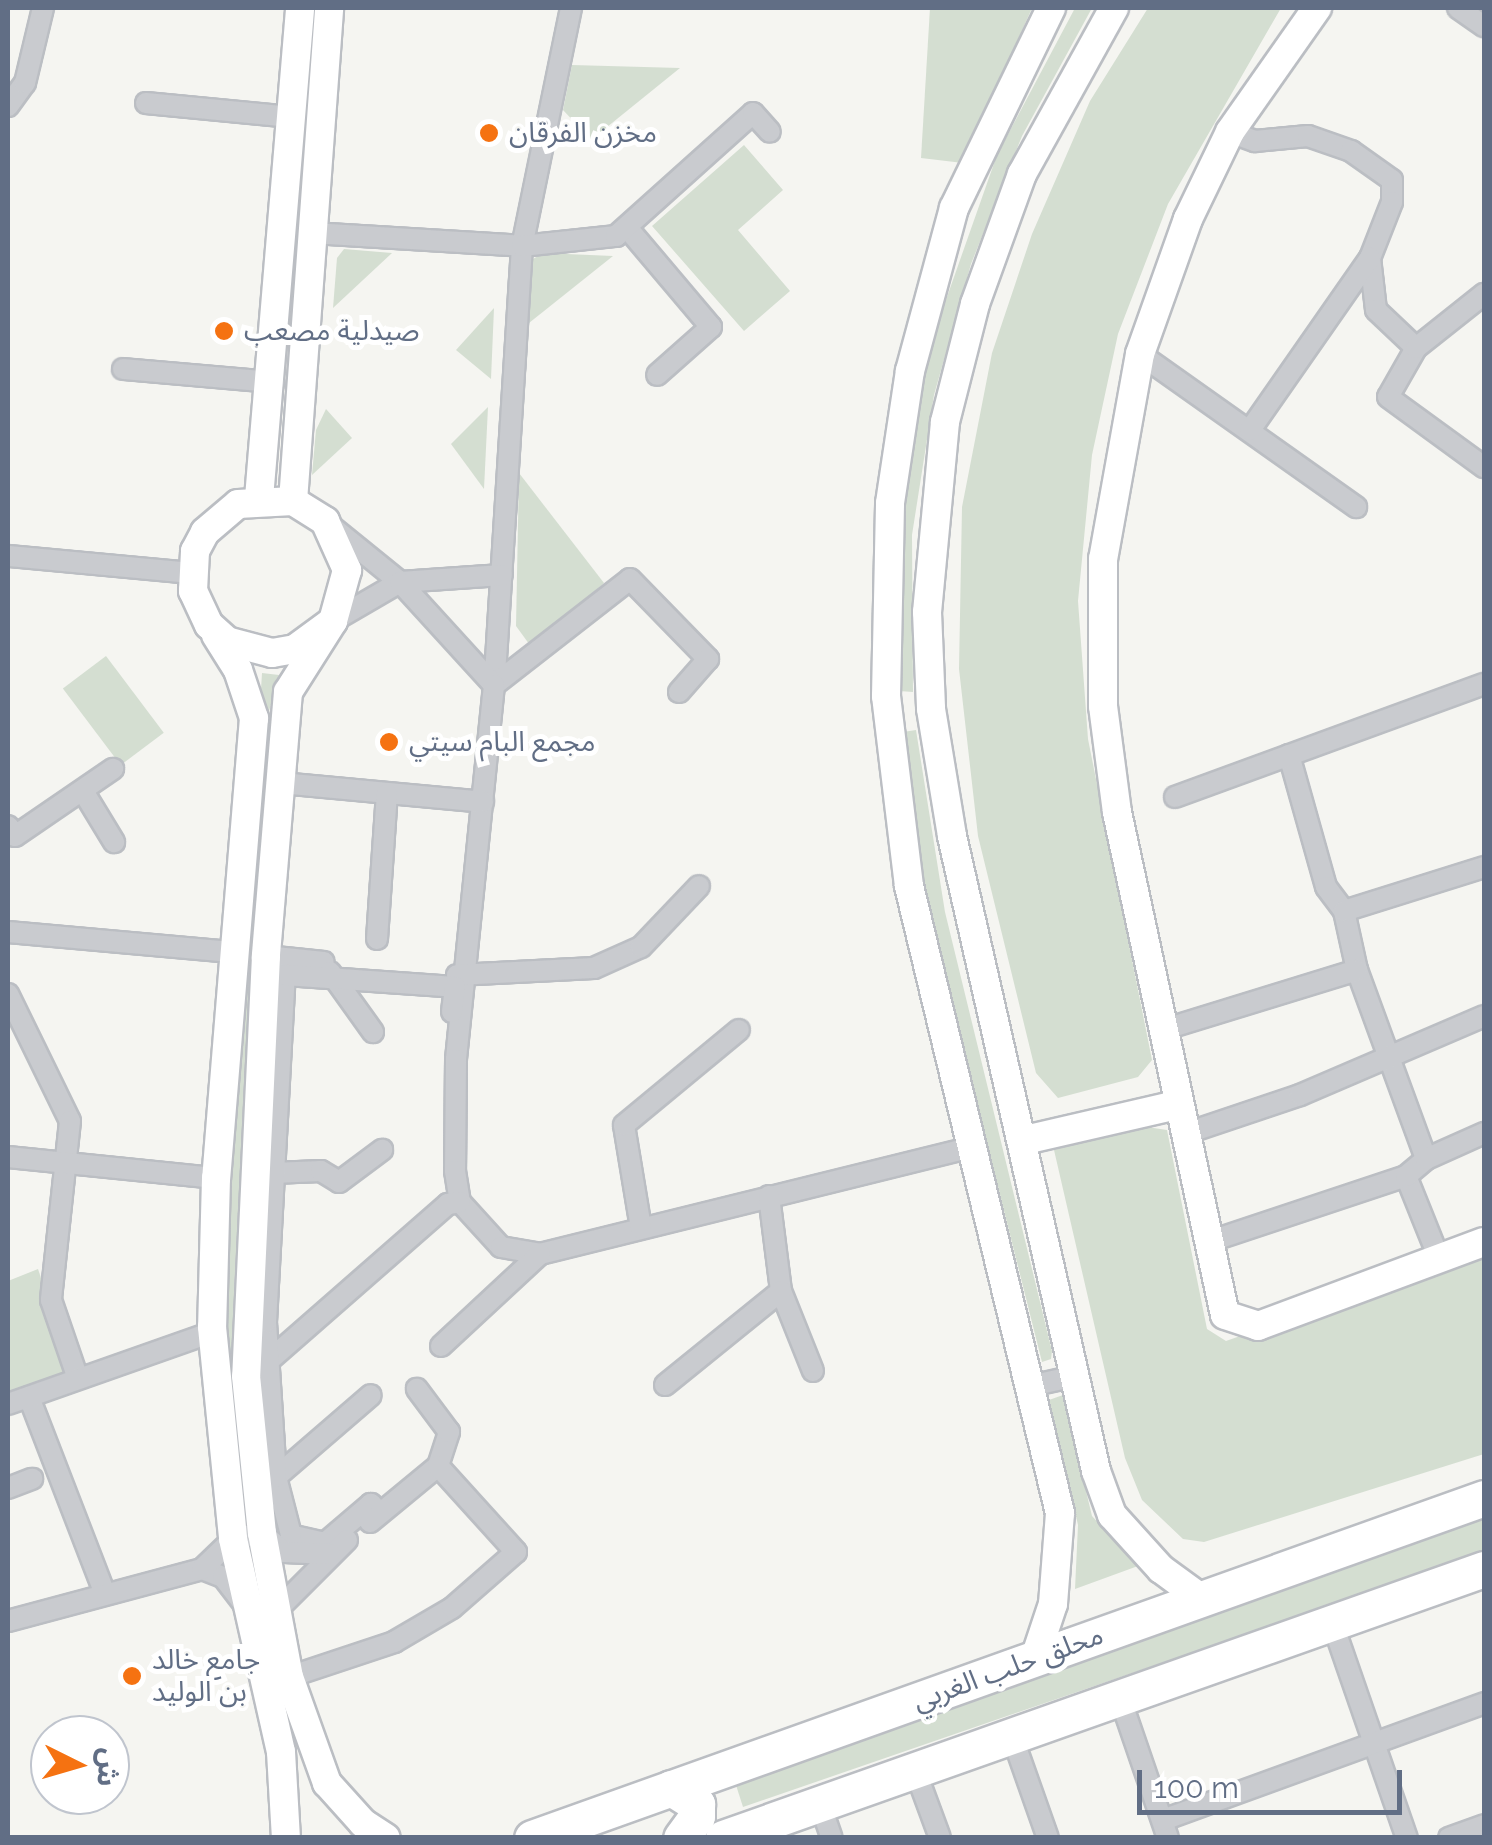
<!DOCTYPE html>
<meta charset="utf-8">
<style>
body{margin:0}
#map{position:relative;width:1492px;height:1845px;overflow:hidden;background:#f5f5f1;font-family:Raleway,"Noto Sans Arabic",sans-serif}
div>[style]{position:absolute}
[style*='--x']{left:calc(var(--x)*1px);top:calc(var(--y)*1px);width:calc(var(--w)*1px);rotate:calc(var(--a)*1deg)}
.green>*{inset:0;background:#d4ded1;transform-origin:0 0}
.roads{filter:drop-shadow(2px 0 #bbbec3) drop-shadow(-2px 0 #bbbec3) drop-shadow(0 2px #bbbec3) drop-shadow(0 -2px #bbbec3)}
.street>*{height:20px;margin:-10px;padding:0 10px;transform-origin:10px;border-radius:10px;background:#c9cbcf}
.secondary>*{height:28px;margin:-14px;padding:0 14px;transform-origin:14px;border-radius:14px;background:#fff}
.highway>*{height:35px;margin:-17.5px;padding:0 17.5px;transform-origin:17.5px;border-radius:17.5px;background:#fff}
.dots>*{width:28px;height:28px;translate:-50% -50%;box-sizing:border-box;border:5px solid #fff;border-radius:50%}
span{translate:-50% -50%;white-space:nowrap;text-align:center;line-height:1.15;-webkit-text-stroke:10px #fff;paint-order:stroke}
.poi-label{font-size:28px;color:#616e85}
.left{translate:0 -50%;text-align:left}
.street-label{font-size:28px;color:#616e85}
.frame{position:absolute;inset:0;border:10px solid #616e85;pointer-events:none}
.north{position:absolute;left:30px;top:1715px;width:100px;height:100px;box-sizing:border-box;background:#fff;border:2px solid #c0c5ce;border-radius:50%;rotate:95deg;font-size:28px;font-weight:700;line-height:40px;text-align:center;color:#616e85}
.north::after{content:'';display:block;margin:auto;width:35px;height:45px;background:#f57211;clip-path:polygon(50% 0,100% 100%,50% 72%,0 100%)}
.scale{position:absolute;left:1137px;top:1770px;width:265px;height:45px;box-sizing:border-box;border:5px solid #616e85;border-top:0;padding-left:12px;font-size:30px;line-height:35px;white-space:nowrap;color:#616e85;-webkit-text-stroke:8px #fff;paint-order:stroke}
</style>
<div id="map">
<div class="green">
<i style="clip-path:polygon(930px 8px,1032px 8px,963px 163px,921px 158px)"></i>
<i style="clip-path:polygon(1075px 8px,1092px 8px,1022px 136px,971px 264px,934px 395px,912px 535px,913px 692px,899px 691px,898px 523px,923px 365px,997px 155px)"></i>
<i style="clip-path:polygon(1148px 8px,1281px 8px,1168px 204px,1118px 334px,1092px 455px,1078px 601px,1088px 739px,1152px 1060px,1138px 1077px,1058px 1098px,1036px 1073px,978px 836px,959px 669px,962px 507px,992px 353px,1032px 234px,1090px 101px)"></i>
<i style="clip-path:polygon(572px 65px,680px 68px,591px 140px,563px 110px)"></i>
<i style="clip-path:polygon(744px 145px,783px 190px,738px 230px,790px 291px,744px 331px,652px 226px)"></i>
<i style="clip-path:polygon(344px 249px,392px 253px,333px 308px,337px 258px)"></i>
<i style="clip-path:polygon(543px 253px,613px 256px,529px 323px,533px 259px)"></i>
<i style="clip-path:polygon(494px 308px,491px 379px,456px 350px)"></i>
<i style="clip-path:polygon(488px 407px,484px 489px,451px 444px)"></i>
<i style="clip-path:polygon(326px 409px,352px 438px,312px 475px,316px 430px)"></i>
<i style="clip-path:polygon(519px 473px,604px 583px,532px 648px,516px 626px)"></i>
<i style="left:106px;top:656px;width:96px;height:54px;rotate:53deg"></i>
<i style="clip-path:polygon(262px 673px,279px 675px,268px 715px,239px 1193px,234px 1293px,251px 1510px,242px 1512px,223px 1302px)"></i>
<i style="clip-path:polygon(916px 730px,945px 912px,1052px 1351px,1051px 1359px,1042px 1362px,924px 892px,903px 732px)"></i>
<i style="clip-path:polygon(1140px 1126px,1167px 1130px,1207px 1329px,1226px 1341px,1484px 1250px,1484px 1454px,1204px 1542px,1183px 1539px,1142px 1500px,1125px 1458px,1054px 1150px)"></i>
<i style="clip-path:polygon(38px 1269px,72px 1370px,8px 1394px,8px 1281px)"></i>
<i style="clip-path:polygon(1063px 1395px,1092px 1516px,1138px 1566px,1075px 1589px,1078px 1525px,1049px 1400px)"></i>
<i style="clip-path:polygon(1484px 1517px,1484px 1552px,743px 1807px,735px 1782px)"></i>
</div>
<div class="roads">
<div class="street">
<i style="--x:571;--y:8;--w:243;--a:101.6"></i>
<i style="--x:522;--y:246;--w:440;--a:93.6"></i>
<i style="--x:494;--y:685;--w:172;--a:-37.9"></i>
<i style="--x:630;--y:579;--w:112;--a:45.7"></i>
<i style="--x:708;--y:659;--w:44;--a:131.3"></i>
<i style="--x:1458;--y:8;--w:32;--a:35"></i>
<i style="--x:146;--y:103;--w:146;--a:5.5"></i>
<i style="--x:8;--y:106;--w:29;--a:-54"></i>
<i style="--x:25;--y:83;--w:77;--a:-76.5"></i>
<i style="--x:1230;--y:132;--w:27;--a:20"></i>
<i style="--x:1255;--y:141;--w:53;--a:-5.4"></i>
<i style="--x:1308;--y:136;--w:46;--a:19.2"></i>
<i style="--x:1351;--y:151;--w:50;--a:35.3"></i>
<i style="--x:1392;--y:180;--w:22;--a:90"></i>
<i style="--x:1392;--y:202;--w:60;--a:111.4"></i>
<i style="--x:1370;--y:258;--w:52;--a:83.4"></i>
<i style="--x:1376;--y:310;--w:55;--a:43.5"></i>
<i style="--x:1416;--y:348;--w:56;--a:119.7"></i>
<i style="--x:1388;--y:397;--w:119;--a:36.1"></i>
<i style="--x:629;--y:230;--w:127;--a:49.8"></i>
<i style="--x:711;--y:327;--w:72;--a:138.4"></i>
<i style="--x:312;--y:233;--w:210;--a:3.5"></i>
<i style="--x:522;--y:246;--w:95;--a:-6.1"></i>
<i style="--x:616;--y:236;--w:184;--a:-41.9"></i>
<i style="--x:753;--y:113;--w:25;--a:48"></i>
<i style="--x:1416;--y:348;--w:87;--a:-38.5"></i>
<i style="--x:1140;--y:354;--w:265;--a:35.3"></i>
<i style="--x:123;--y:369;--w:151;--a:5"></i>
<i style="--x:1250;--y:430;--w:210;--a:-55.1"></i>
<i style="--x:331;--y:526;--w:89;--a:39.1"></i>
<i style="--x:400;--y:582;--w:102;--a:-3.9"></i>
<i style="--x:8;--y:556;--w:185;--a:5.3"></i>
<i style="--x:333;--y:621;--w:78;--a:-30.2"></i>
<i style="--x:400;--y:582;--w:139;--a:47.6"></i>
<i style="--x:494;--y:685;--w:377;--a:95.8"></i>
<i style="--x:456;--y:1060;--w:111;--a:90.5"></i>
<i style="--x:455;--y:1171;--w:31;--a:81"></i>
<i style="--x:460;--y:1202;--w:61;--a:47.7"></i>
<i style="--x:501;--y:1247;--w:40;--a:10"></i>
<i style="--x:540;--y:1254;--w:446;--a:-13.9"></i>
<i style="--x:1289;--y:755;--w:137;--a:74.3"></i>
<i style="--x:1326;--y:887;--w:30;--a:53"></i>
<i style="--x:1344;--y:911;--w:60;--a:77.6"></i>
<i style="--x:1357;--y:970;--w:201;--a:69.9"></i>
<i style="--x:280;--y:783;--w:204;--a:5.3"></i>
<i style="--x:83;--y:791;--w:60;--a:58.7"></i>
<i style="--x:1175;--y:797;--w:329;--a:-20.1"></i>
<i style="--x:8;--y:826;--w:12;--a:55"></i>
<i style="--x:15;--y:836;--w:119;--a:-34.4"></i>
<i style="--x:1344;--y:911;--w:147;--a:-17.4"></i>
<i style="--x:8;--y:932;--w:227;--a:5.1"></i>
<i style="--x:377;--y:939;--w:145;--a:-86.1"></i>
<i style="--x:266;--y:956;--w:58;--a:5.9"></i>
<i style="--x:330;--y:972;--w:74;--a:54.4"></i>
<i style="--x:457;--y:975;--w:137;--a:-2.9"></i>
<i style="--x:594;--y:968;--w:51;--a:-24.1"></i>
<i style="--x:641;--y:947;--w:84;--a:-46.4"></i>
<i style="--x:8;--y:994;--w:141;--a:64"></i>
<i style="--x:70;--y:1121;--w:180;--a:96.1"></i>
<i style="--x:51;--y:1300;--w:83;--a:71.1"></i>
<i style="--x:1162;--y:1030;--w:204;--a:-17.1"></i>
<i style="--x:1184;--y:1134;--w:122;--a:-18.6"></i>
<i style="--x:1300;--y:1095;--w:200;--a:-23.2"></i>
<i style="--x:8;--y:1157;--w:209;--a:5.8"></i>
<i style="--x:273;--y:1173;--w:48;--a:-2.4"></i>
<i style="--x:321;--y:1171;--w:21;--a:31"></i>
<i style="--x:339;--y:1182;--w:54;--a:-36.7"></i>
<i style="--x:1406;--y:1176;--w:88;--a:68.1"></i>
<i style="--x:769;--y:1196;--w:96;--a:82.8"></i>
<i style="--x:781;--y:1291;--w:86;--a:68.2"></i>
<i style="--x:641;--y:1228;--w:104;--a:-99.4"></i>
<i style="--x:624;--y:1125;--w:149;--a:-39.6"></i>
<i style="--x:1208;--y:1242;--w:209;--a:-18.4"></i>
<i style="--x:1406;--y:1176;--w:26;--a:-40"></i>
<i style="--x:1426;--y:1159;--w:64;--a:-24.1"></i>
<i style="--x:441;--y:1346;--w:135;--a:-42.9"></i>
<i style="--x:265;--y:1364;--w:243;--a:-41.2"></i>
<i style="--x:448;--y:1204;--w:12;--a:-9"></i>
<i style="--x:665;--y:1385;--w:149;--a:-39"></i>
<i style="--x:1030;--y:1386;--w:46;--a:-12.5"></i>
<i style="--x:29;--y:1397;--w:208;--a:68.9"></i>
<i style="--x:8;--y:1404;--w:216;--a:-19.4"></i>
<i style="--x:276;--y:1477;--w:125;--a:-40.8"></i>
<i style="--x:8;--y:1488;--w:26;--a:-21"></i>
<i style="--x:380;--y:1513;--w:13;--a:-135"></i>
<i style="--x:371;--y:1504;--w:60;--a:139.7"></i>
<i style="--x:325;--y:1543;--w:35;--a:-167"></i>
<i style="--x:291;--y:1535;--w:60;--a:-104.5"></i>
<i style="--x:276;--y:1477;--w:155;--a:-93.7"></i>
<i style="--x:266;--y:1322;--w:348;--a:-86.9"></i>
<i style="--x:285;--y:975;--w:170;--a:4"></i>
<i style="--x:455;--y:987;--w:25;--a:97"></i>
<i style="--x:370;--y:1522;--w:88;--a:-39.5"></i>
<i style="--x:438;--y:1466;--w:36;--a:-72"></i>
<i style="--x:449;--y:1432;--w:54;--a:-126.7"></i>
<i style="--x:202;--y:1569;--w:22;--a:21"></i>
<i style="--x:223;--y:1577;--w:44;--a:52.4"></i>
<i style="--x:250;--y:1612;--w:27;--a:-4"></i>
<i style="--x:277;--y:1610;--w:99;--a:-45"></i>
<i style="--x:8;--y:1621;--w:201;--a:-15"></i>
<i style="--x:202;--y:1569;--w:43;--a:-44.1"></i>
<i style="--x:233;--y:1539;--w:30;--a:-12"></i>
<i style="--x:262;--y:1533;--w:29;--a:41"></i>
<i style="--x:284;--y:1552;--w:46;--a:2.5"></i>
<i style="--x:1332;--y:1622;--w:229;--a:70.9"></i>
<i style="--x:289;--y:1677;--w:111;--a:-18.4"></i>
<i style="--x:394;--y:1642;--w:67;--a:-30.4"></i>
<i style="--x:452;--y:1608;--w:85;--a:-41.2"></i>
<i style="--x:516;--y:1552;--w:116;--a:-132.2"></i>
<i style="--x:1120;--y:1698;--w:148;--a:71.1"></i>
<i style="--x:1012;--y:1736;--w:108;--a:70.6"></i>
<i style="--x:915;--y:1770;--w:72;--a:69.8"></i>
<i style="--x:820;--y:1804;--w:36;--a:71"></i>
<i style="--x:1163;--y:1820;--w:342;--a:-20"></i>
<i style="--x:1449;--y:1838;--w:37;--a:-20"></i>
</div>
<div class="secondary">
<i style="--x:1114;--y:8;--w:190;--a:119"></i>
<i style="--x:1022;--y:174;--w:138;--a:109.9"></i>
<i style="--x:975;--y:304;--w:122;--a:104.3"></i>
<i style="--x:945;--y:422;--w:191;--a:95.4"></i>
<i style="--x:927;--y:612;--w:97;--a:87.6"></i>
<i style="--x:931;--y:709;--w:129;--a:80.6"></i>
<i style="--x:952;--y:836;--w:651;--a:77.22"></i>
<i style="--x:1096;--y:1471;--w:47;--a:70"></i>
<i style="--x:1112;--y:1515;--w:73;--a:47.8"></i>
<i style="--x:1161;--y:1569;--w:51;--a:36.2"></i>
<i style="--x:1317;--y:8;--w:151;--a:125.1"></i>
<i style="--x:1230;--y:132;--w:97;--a:115.8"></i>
<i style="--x:1188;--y:219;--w:143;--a:109.6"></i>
<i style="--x:1140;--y:354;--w:208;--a:100.2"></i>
<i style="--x:1103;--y:559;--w:147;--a:90"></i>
<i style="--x:1103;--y:706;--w:107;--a:82.5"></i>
<i style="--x:1117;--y:812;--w:514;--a:77.88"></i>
<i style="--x:1225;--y:1315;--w:35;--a:18"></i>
<i style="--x:1258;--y:1326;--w:241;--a:-20.4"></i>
<i style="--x:259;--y:498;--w:492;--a:-85.2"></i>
<i style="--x:293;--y:501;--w:494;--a:-85.8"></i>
<i style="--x:333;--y:621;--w:47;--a:143.6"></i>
<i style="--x:295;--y:649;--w:23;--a:170"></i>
<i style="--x:272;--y:653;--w:47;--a:-165.1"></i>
<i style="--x:227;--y:641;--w:24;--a:-138"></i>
<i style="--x:209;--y:625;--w:38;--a:-115"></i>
<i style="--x:193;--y:591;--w:40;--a:-87.1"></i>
<i style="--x:195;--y:551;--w:21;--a:-62"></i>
<i style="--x:205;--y:532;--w:43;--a:-40.3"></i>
<i style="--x:238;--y:504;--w:55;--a:-3.1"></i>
<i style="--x:293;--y:501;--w:38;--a:32"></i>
<i style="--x:325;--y:521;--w:54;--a:65.8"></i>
<i style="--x:347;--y:570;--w:53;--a:105.4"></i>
<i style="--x:333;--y:621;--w:84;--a:122.4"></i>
<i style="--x:288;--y:692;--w:265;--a:94.8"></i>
<i style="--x:266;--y:956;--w:420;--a:92.7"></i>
<i style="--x:246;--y:1376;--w:158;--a:84.2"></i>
<i style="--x:262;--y:1533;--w:147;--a:79.4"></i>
<i style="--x:289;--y:1677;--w:113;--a:70.3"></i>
<i style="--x:327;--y:1783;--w:54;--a:48"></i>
<i style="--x:363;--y:1823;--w:27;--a:33"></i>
<i style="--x:216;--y:635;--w:41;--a:57.8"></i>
<i style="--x:238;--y:670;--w:51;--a:71.6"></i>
<i style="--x:254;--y:718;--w:462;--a:94.7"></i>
<i style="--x:216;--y:1178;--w:149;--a:91.5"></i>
<i style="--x:212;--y:1327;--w:213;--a:84.3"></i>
<i style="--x:233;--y:1539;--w:218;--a:77.3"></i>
<i style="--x:281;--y:1752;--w:86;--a:86.7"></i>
<i style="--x:1025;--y:1140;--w:156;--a:-13"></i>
<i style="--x:1035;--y:1658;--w:57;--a:-71.6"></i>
<i style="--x:1053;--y:1604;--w:91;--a:-85.6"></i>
<i style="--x:1060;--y:1513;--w:645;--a:-103.54"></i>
<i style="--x:909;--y:886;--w:191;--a:-96.9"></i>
<i style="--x:886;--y:696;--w:193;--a:-88.8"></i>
<i style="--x:890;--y:503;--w:134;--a:-81.4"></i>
<i style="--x:910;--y:371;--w:169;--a:-74.9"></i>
<i style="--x:954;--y:208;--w:222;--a:-64.1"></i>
</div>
<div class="highway">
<i style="--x:671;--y:1788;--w:31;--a:32"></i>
<i style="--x:697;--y:1804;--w:12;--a:90"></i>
<i style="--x:697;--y:1816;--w:27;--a:126"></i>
<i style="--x:532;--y:1838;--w:1011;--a:-19.65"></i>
<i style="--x:723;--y:1838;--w:807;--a:-19.47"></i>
</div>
</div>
<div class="dots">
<i style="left:489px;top:133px;background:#f57211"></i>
<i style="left:224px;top:331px;background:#f57211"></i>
<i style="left:389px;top:742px;background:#f57211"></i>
<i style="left:132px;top:1676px;background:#f57211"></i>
</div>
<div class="poi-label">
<span class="left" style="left:509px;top:133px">مخزن الفرقان</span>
<span class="left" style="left:244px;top:331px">صيدلية مصعب</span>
<span class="left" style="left:409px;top:742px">مجمع البام سيتي</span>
<span class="left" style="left:152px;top:1676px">جامع خالد<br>بن الوليد</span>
</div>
<div class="street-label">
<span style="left:1008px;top:1668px;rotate:-20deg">محلق حلب الغربي</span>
</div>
<div class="frame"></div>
<div class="north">ش</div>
<div class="scale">100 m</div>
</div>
